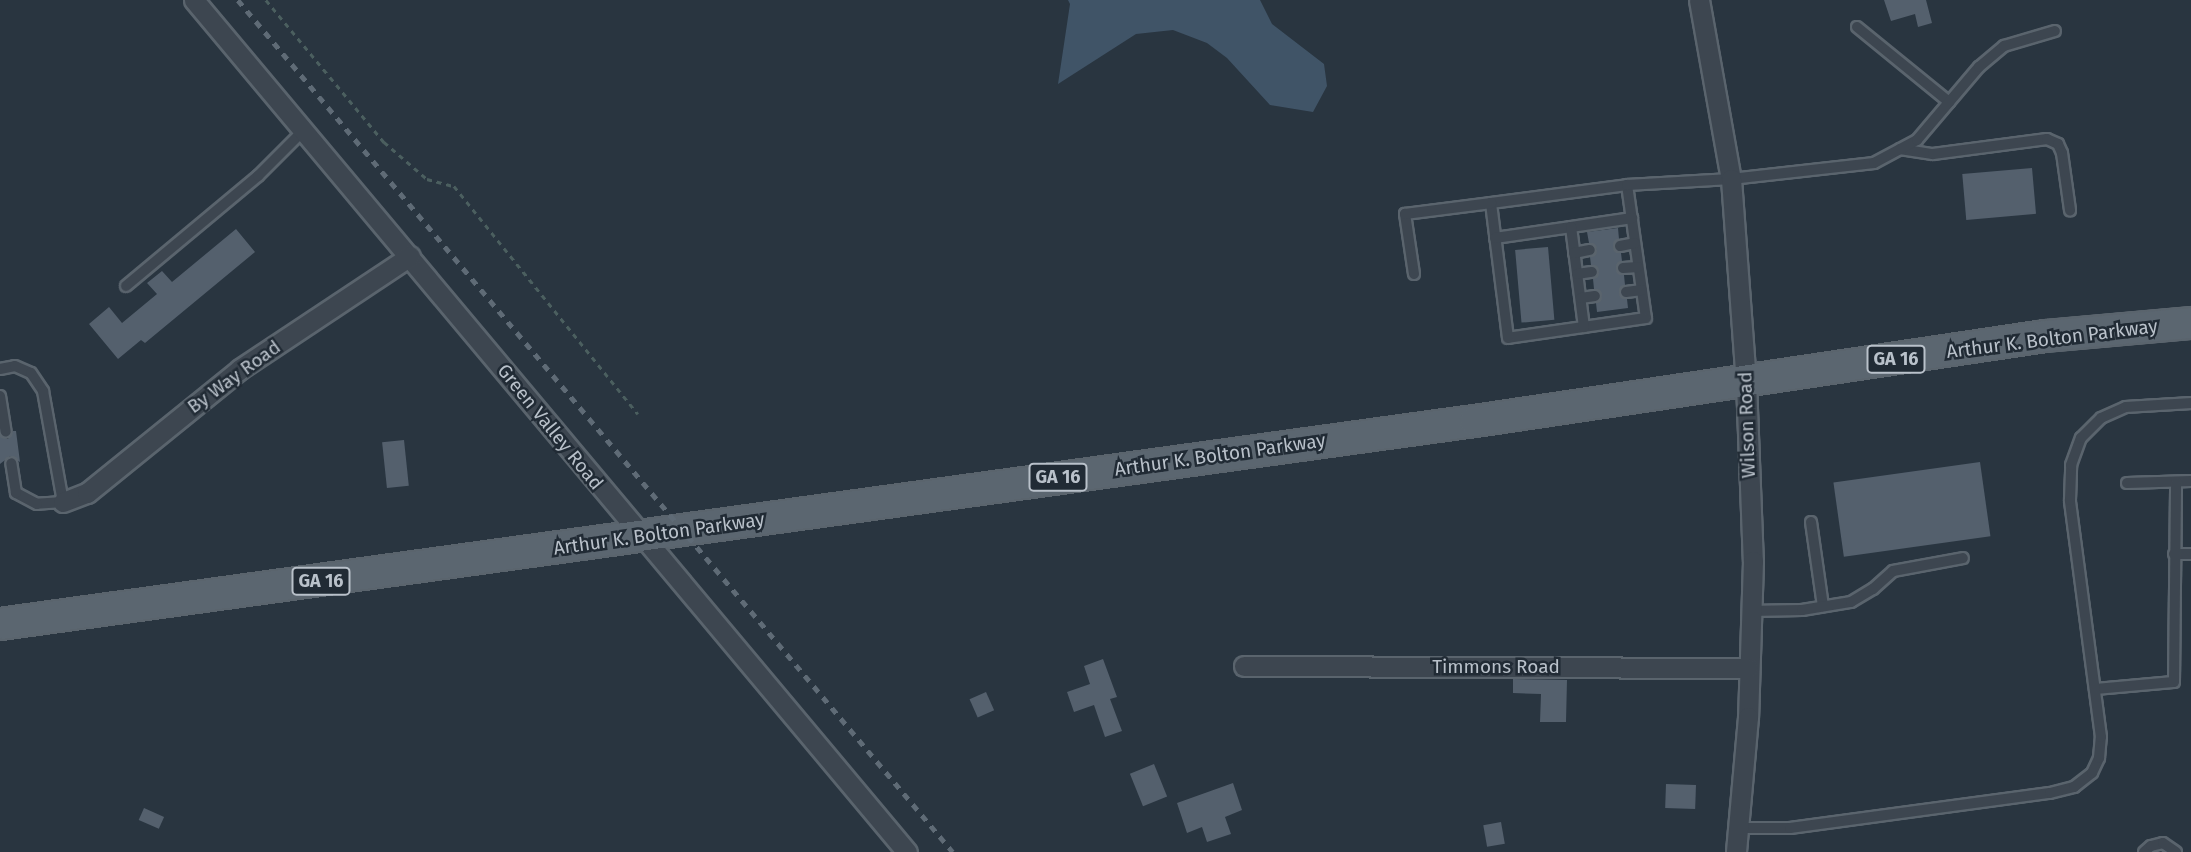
<!DOCTYPE html>
<style>
body{margin:0}
#map{position:relative;width:2191px;height:852px;overflow:hidden;background:#293540;font-family:"Fira Sans",sans-serif}
div>[style]{position:absolute}
[style*='--x']{left:calc(var(--x)*1px);top:calc(var(--y)*1px);width:calc(var(--w)*1px);rotate:calc(var(--a)*1deg)}
.water>*{inset:0;background:#405467}
.building>*{inset:0;background:#54606d;transform-origin:0 0}
.path>*{height:2.5px;margin-top:-1.25px;transform-origin:0;background:repeating-linear-gradient(90deg,#4b5f5f 0 5px,transparent 0 10px)}
.roads{filter:drop-shadow(2px 0 #5a646d) drop-shadow(-2px 0 #5a646d) drop-shadow(0 2px #5a646d) drop-shadow(0 -2px #5a646d)}
.service>*{height:10px;margin:-5px;padding:0 5px;transform-origin:5px;border-radius:5px;background:#3d4650}
.minor>*{height:19px;margin:-9.5px;padding:0 9.5px;transform-origin:9.5px;border-radius:9.5px;background:#3d4650}
.primary>*{height:30px;margin:-15px;padding:0 15px;transform-origin:15px;border-radius:15px;background:#5b6670}
.rail>*{height:4.5px;margin-top:-2.25px;transform-origin:0;background:repeating-linear-gradient(90deg,#5f6b76 0 7px,transparent 0 14px)}
span{translate:-50% -50%;white-space:nowrap;text-align:center;line-height:1.15;-webkit-text-stroke:5px #212b35;paint-order:stroke}
.shield-label span{padding:2px 5px;background:#212b35;border:2px solid;border-radius:5px;-webkit-text-stroke-width:0}
.shield-label{font-size:18px;color:#b9c1ca;font-weight:700}
.street-label{font-size:19px;color:#b9c1ca}
</style>
<div id="map">
<div class="water">
<i style="clip-path:polygon(1068px 0,1260px 0,1272px 24px,1324px 64px,1327px 86px,1313px 112px,1270px 105px,1227px 58px,1207px 43px,1173px 30px,1136px 34px,1058px 84px,1070px 4px)"></i>
</div>
<div class="building">
<i style="clip-path:polygon(1884px 0,1926px 0,1932px 23px,1918px 27px,1915px 14px,1891px 21px)"></i>
<i style="left:2032px;top:168px;width:46px;height:70px;rotate:85deg"></i>
<i style="clip-path:polygon(1618px 228px,1619px 239px,1613px 247px,1621px 253px,1622px 261px,1616px 269px,1624px 275px,1625px 285px,1619px 294px,1627px 299px,1628px 308px,1597px 312px,1596px 303px,1602px 296px,1594px 289px,1593px 279px,1599px 272px,1591px 265px,1590px 257px,1597px 249px,1589px 243px,1587px 232px)"></i>
<i style="clip-path:polygon(236px 229px,255px 252px,145px 343px,141px 340px,118px 359px,89px 324px,109px 307px,122px 323px,157px 294px,147px 283px,162px 271px,172px 282px)"></i>
<i style="left:1548px;top:247px;width:73px;height:33px;rotate:85deg"></i>
<i style="clip-path:polygon(13px 431px,16px 431px,20px 462px,10px 456px,0 464px,0 436px,8px 439px)"></i>
<i style="left:404px;top:440px;width:46px;height:22px;rotate:84deg"></i>
<i style="left:1980px;top:462px;width:75px;height:148px;rotate:82deg"></i>
<i style="clip-path:polygon(1103px 659px,1117px 697px,1110px 699px,1122px 731px,1105px 737px,1094px 705px,1074px 712px,1067px 692px,1090px 684px,1084px 666px)"></i>
<i style="clip-path:polygon(1513px 679px,1567px 680px,1566px 722px,1540px 722px,1541px 694px,1513px 693px)"></i>
<i style="left:986px;top:692px;width:20px;height:18px;rotate:66deg"></i>
<i style="left:1154px;top:764px;width:35px;height:26px;rotate:68deg"></i>
<i style="clip-path:polygon(1233px 783px,1242px 810px,1225px 817px,1231px 834px,1207px 842px,1202px 827px,1187px 833px,1177px 803px)"></i>
<i style="left:1666px;top:784px;width:30px;height:24px;rotate:2deg"></i>
<i style="left:144px;top:808px;width:22px;height:13px;rotate:24deg"></i>
<i style="left:1501px;top:822px;width:22px;height:18px;rotate:80deg"></i>
</div>
<div class="path">
<i style="--x:266;--y:0;--w:185;--a:50.3"></i>
<i style="--x:384;--y:142;--w:57;--a:40.7"></i>
<i style="--x:427;--y:179;--w:28;--a:15"></i>
<i style="--x:454;--y:186;--w:293;--a:51.1"></i>
</div>
<div class="roads">
<div class="service">
<i style="--x:1857;--y:27;--w:119;--a:39.2"></i>
<i style="--x:1900;--y:149;--w:33;--a:9"></i>
<i style="--x:1933;--y:154;--w:115;--a:-7.5"></i>
<i style="--x:2047;--y:139;--w:12;--a:24"></i>
<i style="--x:2058;--y:144;--w:10;--a:66"></i>
<i style="--x:2062;--y:153;--w:58;--a:82"></i>
<i style="--x:1627;--y:185;--w:134;--a:81.9"></i>
<i style="--x:1646;--y:318;--w:139;--a:171.8"></i>
<i style="--x:1508;--y:338;--w:136;--a:-97.2"></i>
<i style="--x:1491;--y:203;--w:137;--a:-7.5"></i>
<i style="--x:1627;--y:185;--w:104;--a:-3.3"></i>
<i style="--x:1731;--y:179;--w:144;--a:-6.4"></i>
<i style="--x:1874;--y:163;--w:49;--a:-28.1"></i>
<i style="--x:1917;--y:140;--w:96;--a:-49.7"></i>
<i style="--x:1979;--y:67;--w:33;--a:-40"></i>
<i style="--x:2004;--y:46;--w:53;--a:-16.4"></i>
<i style="--x:1571;--y:227;--w:62;--a:-8.4"></i>
<i style="--x:1495;--y:238;--w:77;--a:-8.2"></i>
<i style="--x:1571;--y:227;--w:101;--a:82.6"></i>
<i style="--x:1620;--y:246;--w:15;--a:-11"></i>
<i style="--x:1574;--y:253;--w:16;--a:-11"></i>
<i style="--x:1623;--y:268;--w:15;--a:-4"></i>
<i style="--x:1414;--y:274;--w:61;--a:-98.5"></i>
<i style="--x:1405;--y:214;--w:87;--a:-7.3"></i>
<i style="--x:1577;--y:274;--w:15;--a:-8"></i>
<i style="--x:126;--y:286;--w:172;--a:-39.8"></i>
<i style="--x:258;--y:176;--w:65;--a:-45"></i>
<i style="--x:1626;--y:292;--w:16;--a:-7"></i>
<i style="--x:1581;--y:298;--w:14;--a:-8"></i>
<i style="--x:0;--y:369;--w:15;--a:-11"></i>
<i style="--x:15;--y:366;--w:17;--a:24"></i>
<i style="--x:31;--y:373;--w:22;--a:56"></i>
<i style="--x:43;--y:391;--w:113;--a:79.8"></i>
<i style="--x:63;--y:502;--w:26;--a:176"></i>
<i style="--x:37;--y:504;--w:24;--a:-152"></i>
<i style="--x:16;--y:493;--w:30;--a:-99"></i>
<i style="--x:0;--y:396;--w:36;--a:81"></i>
<i style="--x:2127;--y:483;--w:64;--a:-1.8"></i>
<i style="--x:1811;--y:522;--w:85;--a:81.9"></i>
<i style="--x:2174;--y:554;--w:17;--a:0"></i>
<i style="--x:1749;--y:611;--w:53;--a:-1.1"></i>
<i style="--x:1802;--y:610;--w:50;--a:-9.3"></i>
<i style="--x:1851;--y:602;--w:26;--a:-31"></i>
<i style="--x:1873;--y:589;--w:27;--a:-42"></i>
<i style="--x:1893;--y:571;--w:71;--a:-10.5"></i>
<i style="--x:2095;--y:689;--w:79;--a:-5.1"></i>
<i style="--x:2174;--y:682;--w:200;--a:-89.4"></i>
<i style="--x:1740;--y:828;--w:50;--a:0"></i>
<i style="--x:1790;--y:828;--w:262;--a:-7.7"></i>
<i style="--x:2050;--y:793;--w:25;--a:-14"></i>
<i style="--x:2074;--y:787;--w:23;--a:-38"></i>
<i style="--x:2092;--y:773;--w:17;--a:-65"></i>
<i style="--x:2099;--y:758;--w:21;--a:-85"></i>
<i style="--x:2101;--y:737;--w:239;--a:-97.5"></i>
<i style="--x:2070;--y:500;--w:35;--a:-88"></i>
<i style="--x:2071;--y:465;--w:29;--a:-70"></i>
<i style="--x:2081;--y:438;--w:28;--a:-45"></i>
<i style="--x:2101;--y:418;--w:27;--a:-24"></i>
<i style="--x:2126;--y:407;--w:65;--a:-3.5"></i>
<i style="--x:2144;--y:852;--w:9;--a:-41"></i>
<i style="--x:2151;--y:846;--w:12;--a:-14"></i>
<i style="--x:2163;--y:843;--w:16;--a:35"></i>
</div>
<div class="minor">
<i style="--x:194;--y:0;--w:1111;--a:50.08"></i>
<i style="--x:1699;--y:0;--w:182;--a:79.9"></i>
<i style="--x:1731;--y:179;--w:204;--a:85.8"></i>
<i style="--x:1746;--y:382;--w:179;--a:87.8"></i>
<i style="--x:1753;--y:561;--w:156;--a:91.8"></i>
<i style="--x:1748;--y:717;--w:136;--a:95.1"></i>
<i style="--x:63;--y:502;--w:26;--a:-21"></i>
<i style="--x:87;--y:493;--w:197;--a:-39"></i>
<i style="--x:240;--y:369;--w:204;--a:-33.6"></i>
<i style="--x:1244;--y:666;--w:504;--a:0.23"></i>
</div>
<div class="primary">
<i style="--x:0;--y:624;--w:1489;--a:-7.84"></i>
<i style="--x:1475;--y:421;--w:576;--a:-8.48"></i>
<i style="--x:2045;--y:336;--w:147;--a:-5.1"></i>
</div>
</div>
<div class="rail">
<i style="--x:238;--y:0;--w:1112;--a:50"></i>
</div>
<div class="shield-label">
<span style="left:1896px;top:359px">GA 16</span>
<span style="left:1058px;top:477px">GA 16</span>
<span style="left:321px;top:581px">GA 16</span>
</div>
<div class="street-label">
<span style="left:2052px;top:339px;rotate:-7deg">Arthur K. Bolton Parkway</span>
<span style="left:234px;top:377px;rotate:-36deg">By Way Road</span>
<span style="left:1747px;top:425px;rotate:-92deg">Wilson Road</span>
<span style="left:550px;top:427px;rotate:51deg">Green Valley Road</span>
<span style="left:1220px;top:455px;rotate:-8deg">Arthur K. Bolton Parkway</span>
<span style="left:659px;top:534px;rotate:-8deg">Arthur K. Bolton Parkway</span>
<span style="left:1496px;top:667px">Timmons Road</span>
</div>
</div>
